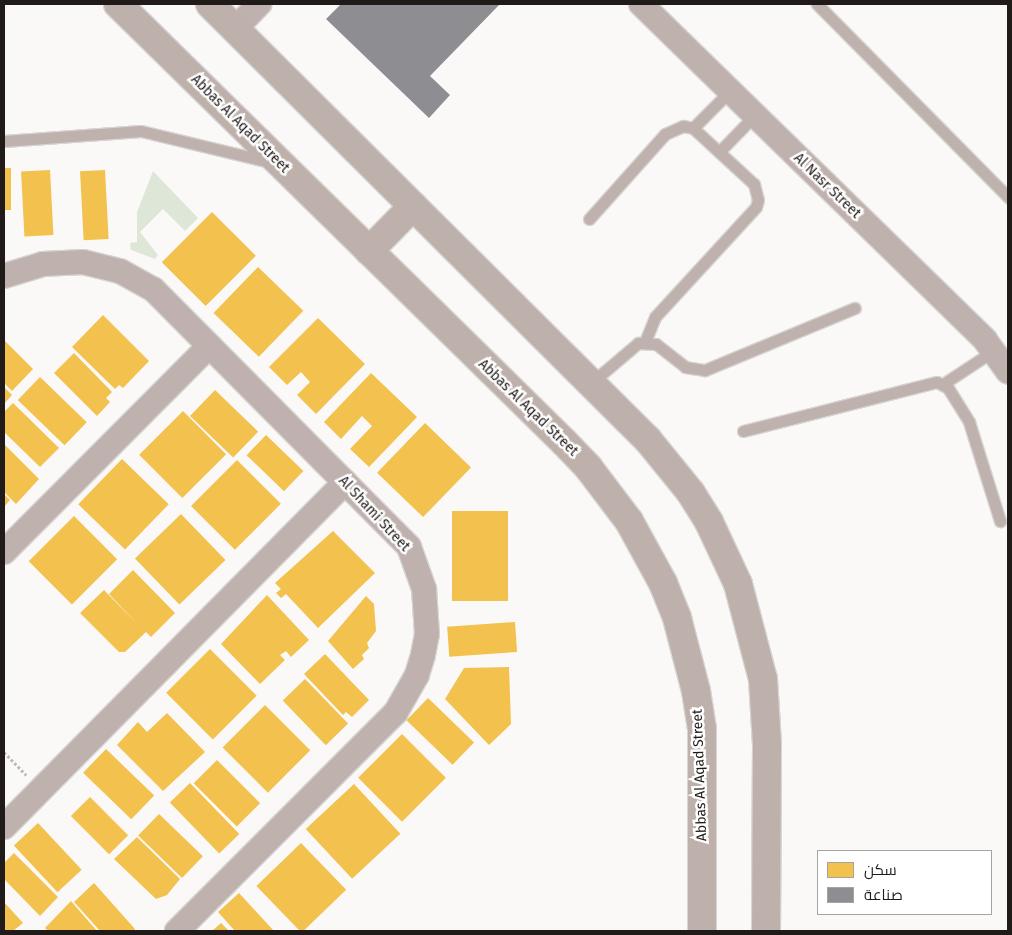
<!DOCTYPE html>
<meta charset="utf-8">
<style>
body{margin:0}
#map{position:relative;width:1012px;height:935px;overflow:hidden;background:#fbf9f7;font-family:"Fira Sans",Cairo,sans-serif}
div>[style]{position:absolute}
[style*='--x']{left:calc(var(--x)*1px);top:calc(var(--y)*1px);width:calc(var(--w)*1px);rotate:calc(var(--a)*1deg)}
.green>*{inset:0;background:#dee7d7}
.homes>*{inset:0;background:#f2c14e;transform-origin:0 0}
.industry>*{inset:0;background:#8d8d92}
.path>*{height:3px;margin-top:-1.5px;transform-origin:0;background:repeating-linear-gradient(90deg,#c1bab6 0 2.5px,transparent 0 5px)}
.roads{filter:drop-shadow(1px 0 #d7d5d4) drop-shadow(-1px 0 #d7d5d4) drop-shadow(0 1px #d7d5d4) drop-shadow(0 -1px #d7d5d4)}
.lane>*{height:11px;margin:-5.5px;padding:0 5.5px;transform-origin:5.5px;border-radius:5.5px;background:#bfb2ae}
.street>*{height:24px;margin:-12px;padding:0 12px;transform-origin:12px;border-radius:12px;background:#bfb2ae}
.secondary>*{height:28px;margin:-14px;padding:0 14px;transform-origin:14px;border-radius:14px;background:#beb1ac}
span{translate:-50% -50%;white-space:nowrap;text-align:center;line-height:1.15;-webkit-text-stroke:5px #fff;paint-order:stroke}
.street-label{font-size:14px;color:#201b19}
.frame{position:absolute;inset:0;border:5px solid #201b19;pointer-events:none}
.legend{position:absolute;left:817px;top:850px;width:175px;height:65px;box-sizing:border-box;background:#fff;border:1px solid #a6a4a3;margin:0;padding:6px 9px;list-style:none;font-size:15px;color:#201b19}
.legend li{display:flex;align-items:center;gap:10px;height:25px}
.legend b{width:25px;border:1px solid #a6a4a3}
</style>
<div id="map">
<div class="green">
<i style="clip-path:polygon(153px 171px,198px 218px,185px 231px,163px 209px,140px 232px,158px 255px,155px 259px,131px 250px,130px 243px,137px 242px,137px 212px)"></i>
</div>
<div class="homes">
<i style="left:11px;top:168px;width:42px;height:7px;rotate:90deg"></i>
<i style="left:50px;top:170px;width:65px;height:29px;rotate:87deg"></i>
<i style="left:105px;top:170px;width:69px;height:25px;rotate:87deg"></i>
<i style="left:212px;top:212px;width:62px;height:71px;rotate:45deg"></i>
<i style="left:258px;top:267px;width:63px;height:64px;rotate:44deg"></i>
<i style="clip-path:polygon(103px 315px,149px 361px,123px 388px,119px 385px,115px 389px,72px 347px)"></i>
<i style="clip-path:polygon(318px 318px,365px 364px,316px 414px,297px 395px,310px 382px,301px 372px,287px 385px,269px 367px)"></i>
<i style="clip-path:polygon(4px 340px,33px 369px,12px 391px,4px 383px)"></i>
<i style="clip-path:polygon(74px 353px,112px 392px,106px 398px,110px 402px,97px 416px,54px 373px)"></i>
<i style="clip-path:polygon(371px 373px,417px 417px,369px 467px,350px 449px,372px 426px,362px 416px,341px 439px,324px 422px)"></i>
<i style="left:40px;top:377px;width:65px;height:32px;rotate:44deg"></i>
<i style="clip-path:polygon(4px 387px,12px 395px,4px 404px)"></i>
<i style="left:215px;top:390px;width:60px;height:36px;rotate:44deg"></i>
<i style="clip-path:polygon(13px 403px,59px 448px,40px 467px,4px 432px,4px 412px)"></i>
<i style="left:183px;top:411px;width:61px;height:62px;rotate:45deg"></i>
<i style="left:425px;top:423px;width:64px;height:69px;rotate:44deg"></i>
<i style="left:266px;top:435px;width:52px;height:28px;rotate:44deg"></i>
<i style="clip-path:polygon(4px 444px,39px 479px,16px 504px,4px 492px)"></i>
<i style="left:122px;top:459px;width:65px;height:63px;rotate:44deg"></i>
<i style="left:237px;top:460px;width:62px;height:65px;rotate:45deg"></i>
<i style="clip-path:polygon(4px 494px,10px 500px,4px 507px)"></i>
<i style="left:452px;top:511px;width:56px;height:90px"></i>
<i style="left:181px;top:514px;width:64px;height:64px;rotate:46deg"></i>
<i style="left:74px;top:516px;width:61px;height:64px;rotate:45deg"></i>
<i style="clip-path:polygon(333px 531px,375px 573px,318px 628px,286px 594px,281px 598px,276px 593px,281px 589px,275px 583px)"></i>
<i style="clip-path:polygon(133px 570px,175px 613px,151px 637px,146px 632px,125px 652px,119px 652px,80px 613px,104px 590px,139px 626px,109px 594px)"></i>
<i style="clip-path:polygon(267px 595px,309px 640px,291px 657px,286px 651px,280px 655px,285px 660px,260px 684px,221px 644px)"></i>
<i style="clip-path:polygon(366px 596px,374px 604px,376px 631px,367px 643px,369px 648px,362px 655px,364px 659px,353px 669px,328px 641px)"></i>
<i style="left:515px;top:622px;width:30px;height:68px;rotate:86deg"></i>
<i style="left:210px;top:649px;width:66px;height:62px;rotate:45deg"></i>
<i style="clip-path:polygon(325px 654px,369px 700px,352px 717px,346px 712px,343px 715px,304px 674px)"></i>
<i style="clip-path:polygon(509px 667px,511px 724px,489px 745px,445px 699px,464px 668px)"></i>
<i style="left:305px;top:679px;width:62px;height:31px;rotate:46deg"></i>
<i style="left:428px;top:698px;width:64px;height:31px;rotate:44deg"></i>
<i style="left:265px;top:705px;width:64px;height:60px;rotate:45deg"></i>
<i style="clip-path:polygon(167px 713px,205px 752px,163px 791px,117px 745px,138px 722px,147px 732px)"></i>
<i style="left:402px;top:734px;width:62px;height:62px;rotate:45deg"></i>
<i style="left:106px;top:749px;width:67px;height:33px;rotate:44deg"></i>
<i style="left:217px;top:760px;width:61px;height:33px;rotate:45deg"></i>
<i style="left:190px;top:783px;width:71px;height:28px;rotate:46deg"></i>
<i style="left:354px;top:784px;width:68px;height:66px;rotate:47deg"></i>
<i style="left:90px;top:797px;width:54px;height:27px;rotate:45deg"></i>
<i style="left:159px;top:814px;width:61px;height:30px;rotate:44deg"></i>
<i style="left:38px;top:823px;width:64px;height:33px;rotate:47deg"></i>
<i style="clip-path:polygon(137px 837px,180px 879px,167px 895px,156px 899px,114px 859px)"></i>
<i style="left:301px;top:843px;width:65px;height:62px;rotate:46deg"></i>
<i style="clip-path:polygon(14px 853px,58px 897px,40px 916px,4px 879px,4px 863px)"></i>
<i style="clip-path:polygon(94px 883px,135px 929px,133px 931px,100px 931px,74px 902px)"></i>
<i style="clip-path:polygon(239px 893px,274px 931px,235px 931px,218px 912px)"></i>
<i style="clip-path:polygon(71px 901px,97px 931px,48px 931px,45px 928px)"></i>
<i style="clip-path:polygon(4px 902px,23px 923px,13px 931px,4px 931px)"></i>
<i style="clip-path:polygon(221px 923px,229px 931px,212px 931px)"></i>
</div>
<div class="industry">
<i style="clip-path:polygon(341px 4px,500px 4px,430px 76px,450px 95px,429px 118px,326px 19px)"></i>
</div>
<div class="path">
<i style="--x:4;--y:752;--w:32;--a:46"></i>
</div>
<div class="roads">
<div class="lane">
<i style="--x:817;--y:4;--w:272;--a:45.3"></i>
<i style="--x:693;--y:128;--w:52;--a:-45"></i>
<i style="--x:4;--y:141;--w:137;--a:-4.2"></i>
<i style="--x:141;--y:131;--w:133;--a:13.5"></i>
<i style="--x:719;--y:152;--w:52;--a:-45.8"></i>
<i style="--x:589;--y:219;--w:114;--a:-48.2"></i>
<i style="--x:665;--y:134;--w:20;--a:-24"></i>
<i style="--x:683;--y:126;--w:10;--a:11"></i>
<i style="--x:693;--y:128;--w:83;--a:42.6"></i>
<i style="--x:754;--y:184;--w:16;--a:76"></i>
<i style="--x:758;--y:200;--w:7;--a:106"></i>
<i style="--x:756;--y:207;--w:149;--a:132.6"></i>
<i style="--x:655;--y:317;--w:27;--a:112"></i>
<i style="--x:591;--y:383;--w:62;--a:-40.4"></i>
<i style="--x:638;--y:343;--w:18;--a:3"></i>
<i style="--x:656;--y:344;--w:37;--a:38"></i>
<i style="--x:685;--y:367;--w:20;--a:9"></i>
<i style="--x:705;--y:370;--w:162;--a:-22.5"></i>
<i style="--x:943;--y:384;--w:60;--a:-33.4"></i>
<i style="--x:743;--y:431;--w:200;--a:-14.2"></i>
<i style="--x:937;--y:382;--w:13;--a:29"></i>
<i style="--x:948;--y:388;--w:40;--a:58"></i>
<i style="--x:969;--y:422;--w:104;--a:72.6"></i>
</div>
<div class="street">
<i style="--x:641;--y:4;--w:481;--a:44.3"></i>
<i style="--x:985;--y:340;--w:39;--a:54"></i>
<i style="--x:235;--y:29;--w:35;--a:-46"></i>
<i style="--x:4;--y:276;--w:41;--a:-17.1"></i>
<i style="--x:43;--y:264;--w:40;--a:-2.9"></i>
<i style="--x:83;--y:262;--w:38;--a:14"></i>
<i style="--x:120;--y:271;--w:38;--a:29"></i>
<i style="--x:153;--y:289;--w:363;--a:45.2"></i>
<i style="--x:409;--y:547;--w:45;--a:70.3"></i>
<i style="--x:424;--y:589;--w:45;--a:86.2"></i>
<i style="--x:427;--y:634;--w:21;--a:101"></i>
<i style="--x:423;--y:655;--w:21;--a:107"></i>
<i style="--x:417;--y:675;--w:43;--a:119.6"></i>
<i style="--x:396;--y:712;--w:310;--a:135"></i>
<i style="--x:4;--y:552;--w:291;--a:-45.1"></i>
<i style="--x:4;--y:827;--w:485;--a:-45.3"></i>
</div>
<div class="secondary">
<i style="--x:118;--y:4;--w:625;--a:44.48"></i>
<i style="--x:564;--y:442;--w:35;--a:46"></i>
<i style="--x:588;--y:467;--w:68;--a:52.8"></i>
<i style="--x:629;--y:521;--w:71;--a:61.3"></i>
<i style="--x:663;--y:583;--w:38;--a:68"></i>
<i style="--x:677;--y:618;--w:75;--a:75.4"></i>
<i style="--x:696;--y:691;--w:38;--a:81"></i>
<i style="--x:702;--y:729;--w:202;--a:90"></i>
<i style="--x:210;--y:4;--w:618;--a:44.87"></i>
<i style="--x:648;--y:440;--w:68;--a:50.9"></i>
<i style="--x:691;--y:493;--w:34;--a:58"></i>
<i style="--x:709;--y:522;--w:68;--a:64.9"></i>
<i style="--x:738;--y:584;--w:98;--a:75.3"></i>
<i style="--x:763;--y:679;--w:65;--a:86.5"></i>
<i style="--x:767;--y:744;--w:187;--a:90.3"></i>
<i style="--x:369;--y:251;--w:63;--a:-45.6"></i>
</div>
</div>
<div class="street-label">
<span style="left:240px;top:124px;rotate:45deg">Abbas Al Aqad Street</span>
<span style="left:827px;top:186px;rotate:44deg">Al Nasr Street</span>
<span style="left:528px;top:408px;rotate:44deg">Abbas Al Aqad Street</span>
<span style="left:374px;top:514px;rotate:47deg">Al Shami Street</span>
<span style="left:700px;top:775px;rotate:-92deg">Abbas Al Aqad Street</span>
</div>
<div class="frame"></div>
<ul class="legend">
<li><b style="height:14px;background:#f2c14e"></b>سكن</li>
<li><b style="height:14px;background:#8d8d92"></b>صناعة</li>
</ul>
</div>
